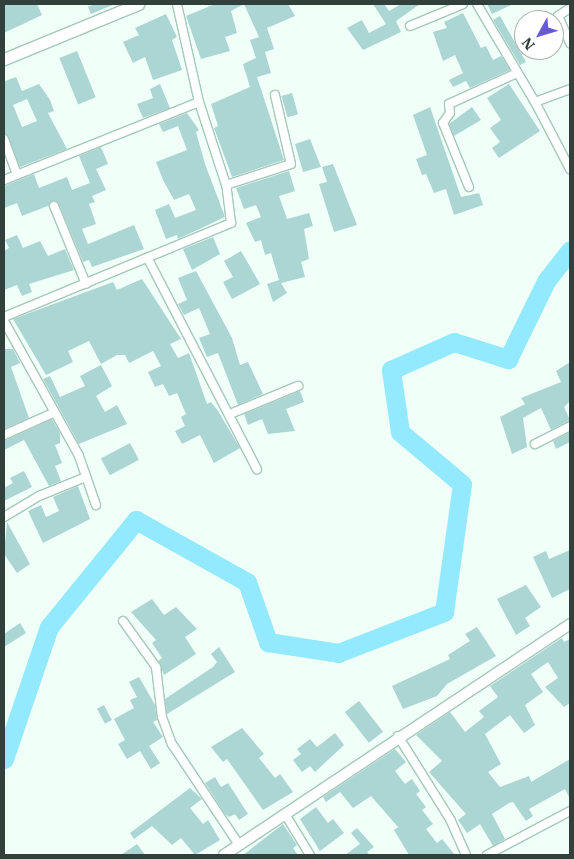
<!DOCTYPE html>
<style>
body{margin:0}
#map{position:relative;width:574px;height:859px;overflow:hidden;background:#f0fff8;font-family:"IBM Plex Serif",serif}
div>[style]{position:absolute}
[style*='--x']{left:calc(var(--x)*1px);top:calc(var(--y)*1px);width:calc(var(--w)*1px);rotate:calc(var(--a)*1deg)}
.river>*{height:19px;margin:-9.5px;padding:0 9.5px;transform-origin:9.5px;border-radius:9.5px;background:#93e9fd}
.building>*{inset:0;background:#abd6d3;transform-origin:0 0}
.roads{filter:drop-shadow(1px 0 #a4c9b9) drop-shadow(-1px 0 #a4c9b9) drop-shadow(0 1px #a4c9b9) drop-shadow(0 -1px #a4c9b9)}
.minor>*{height:8px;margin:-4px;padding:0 4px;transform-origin:4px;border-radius:4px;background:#fff}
.tertiary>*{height:10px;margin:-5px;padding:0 5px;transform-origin:5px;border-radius:5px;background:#fff}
.secondary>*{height:11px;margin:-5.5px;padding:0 5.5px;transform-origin:5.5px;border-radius:5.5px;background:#fff}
span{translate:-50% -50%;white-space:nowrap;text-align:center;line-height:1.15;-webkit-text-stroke:4.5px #fff;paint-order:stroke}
.frame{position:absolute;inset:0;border:5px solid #31403a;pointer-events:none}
.north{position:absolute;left:514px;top:10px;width:50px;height:50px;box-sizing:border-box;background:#fff;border:1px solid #adb3b0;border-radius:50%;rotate:231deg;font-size:14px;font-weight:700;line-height:20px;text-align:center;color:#31403a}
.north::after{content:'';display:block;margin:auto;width:18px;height:22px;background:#675bd5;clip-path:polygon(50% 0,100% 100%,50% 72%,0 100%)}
</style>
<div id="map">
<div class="river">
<i style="--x:4;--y:759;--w:139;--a:-71.2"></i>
<i style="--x:49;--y:627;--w:138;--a:-50.9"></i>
<i style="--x:136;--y:520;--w:127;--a:29.2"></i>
<i style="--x:247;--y:582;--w:64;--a:70.7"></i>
<i style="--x:268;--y:642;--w:71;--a:8.9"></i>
<i style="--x:338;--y:653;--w:114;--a:-21.1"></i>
<i style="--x:444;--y:612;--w:129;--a:-82"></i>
<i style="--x:462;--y:484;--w:81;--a:-140"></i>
<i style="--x:400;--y:432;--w:63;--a:-98.3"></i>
<i style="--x:391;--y:370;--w:69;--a:-24"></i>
<i style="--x:454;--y:342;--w:57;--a:17.5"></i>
<i style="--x:508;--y:359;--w:87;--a:-64"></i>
<i style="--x:546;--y:281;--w:39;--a:-52"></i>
</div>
<div class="building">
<i style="clip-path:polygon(4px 4px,37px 4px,42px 15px,4px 33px)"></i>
<i style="clip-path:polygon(94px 4px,115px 4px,91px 14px,88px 7px)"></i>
<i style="clip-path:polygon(215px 4px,288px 4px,295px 16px,267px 28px,274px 49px,265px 52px,271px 73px,257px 77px,284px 160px,232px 177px,214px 128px,218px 126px,211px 104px,250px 87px,243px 64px,256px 58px,250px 40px,259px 37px,244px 4px,231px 11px,237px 33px,225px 37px,230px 51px,201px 59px,186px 16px)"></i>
<i style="clip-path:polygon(373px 4px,384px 4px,389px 11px,401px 4px,420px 4px,396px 21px,401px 32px,363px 50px,347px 28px,362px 20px,369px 33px,386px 24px)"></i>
<i style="clip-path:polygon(487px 4px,513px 4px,492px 14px)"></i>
<i style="clip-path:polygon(463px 13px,481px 48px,486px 46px,493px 60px,501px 56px,510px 70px,470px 88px,466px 81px,453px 87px,449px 80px,463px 73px,455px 55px,443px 61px,433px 32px,447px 28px,444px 22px)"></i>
<i style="clip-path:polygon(166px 14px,177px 37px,172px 40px,182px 70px,153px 80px,145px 57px,133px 63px,123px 42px,139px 35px,135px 28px)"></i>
<i style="clip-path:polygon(500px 16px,526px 62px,520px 65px,493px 20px)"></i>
<i style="left:77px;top:51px;width:50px;height:19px;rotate:68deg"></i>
<i style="clip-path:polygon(evenodd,16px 77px,22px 91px,39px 84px,50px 100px,54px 111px,48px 113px,67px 149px,20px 167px,4px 134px,5px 81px,16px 77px,27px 99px,37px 121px,22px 127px,13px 105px,27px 99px)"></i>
<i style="clip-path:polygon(160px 84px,170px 108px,143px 118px,137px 104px,153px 98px,150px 89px)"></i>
<i style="clip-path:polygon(509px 84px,540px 131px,499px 158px,492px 148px,500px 142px,490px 128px,501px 120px,487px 98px)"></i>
<i style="left:292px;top:93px;width:22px;height:11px;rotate:74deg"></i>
<i style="clip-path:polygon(430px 107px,461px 197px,479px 193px,483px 205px,454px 215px,446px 189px,434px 193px,426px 174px,422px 175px,416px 159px,427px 155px,413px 115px)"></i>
<i style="clip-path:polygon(472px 107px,481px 120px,454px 136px,449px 124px)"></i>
<i style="clip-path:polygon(187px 113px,199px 130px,196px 132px,205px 164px,225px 217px,178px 239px,177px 235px,166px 239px,155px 210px,169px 204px,175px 218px,196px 210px,189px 194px,174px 200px,163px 180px,156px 162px,187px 150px,178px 126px,163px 132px,159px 124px)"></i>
<i style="clip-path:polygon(310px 139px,321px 167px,303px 172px,295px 144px)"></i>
<i style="clip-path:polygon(101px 147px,108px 164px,96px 169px,106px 190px,92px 196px,95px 202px,89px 204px,96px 224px,82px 229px,88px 244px,134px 225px,144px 249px,92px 267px,89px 260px,83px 262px,58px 202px,22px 216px,17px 203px,4px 208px,4px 186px,34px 174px,39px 188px,67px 177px,72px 190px,90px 183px,79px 156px)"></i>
<i style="clip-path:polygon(333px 164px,357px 225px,334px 232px,319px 184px,327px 182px,322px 167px)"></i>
<i style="clip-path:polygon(289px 171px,295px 191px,279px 196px,287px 219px,309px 213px,313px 226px,304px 229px,309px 259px,301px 262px,305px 277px,281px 283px,287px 293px,273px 302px,267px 284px,279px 280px,271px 253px,265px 255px,261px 240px,255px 242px,246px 223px,261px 217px,256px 205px,244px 209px,236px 188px)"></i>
<i style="clip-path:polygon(17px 235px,23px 248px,40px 241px,48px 256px,65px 249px,74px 270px,29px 284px,32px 292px,22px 296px,17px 285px,4px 290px,4px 251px,9px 248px,5px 240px)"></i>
<i style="clip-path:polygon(213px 237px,220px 254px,192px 270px,183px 249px)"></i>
<i style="clip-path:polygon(241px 251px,260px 284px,232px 299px,223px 282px,233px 277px,224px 261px)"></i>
<i style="clip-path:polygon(196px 271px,232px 338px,240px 365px,248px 362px,263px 394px,238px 405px,218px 353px,207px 357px,199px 338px,210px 334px,199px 308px,184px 315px,178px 304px,187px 300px,178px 278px)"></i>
<i style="clip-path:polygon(142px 279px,181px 339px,170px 344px,178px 358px,189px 353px,207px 404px,211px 402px,218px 411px,240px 448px,214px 463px,200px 435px,182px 444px,175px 431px,185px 426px,181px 417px,186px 414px,177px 393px,169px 396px,163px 384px,155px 387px,148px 372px,161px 366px,153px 351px,129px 363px,125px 355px,117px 355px,101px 364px,89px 341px,68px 351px,73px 362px,46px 375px,13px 319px,113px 282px,117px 290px)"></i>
<i style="clip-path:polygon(4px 349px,13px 349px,20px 363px,11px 367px,29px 418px,4px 429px)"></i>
<i style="clip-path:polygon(570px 362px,570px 401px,564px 407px,570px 420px,551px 430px,541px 408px,523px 418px,527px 447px,512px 454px,500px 417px,525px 404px,521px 398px,561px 382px,556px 371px)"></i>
<i style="clip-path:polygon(101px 365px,112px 386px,96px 396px,105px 412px,117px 405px,127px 424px,79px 444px,43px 379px,50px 376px,60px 397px,85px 386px,80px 376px)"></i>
<i style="clip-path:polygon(300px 391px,304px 402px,286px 409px,295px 431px,268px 434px,262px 419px,248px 425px,244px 414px)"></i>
<i style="clip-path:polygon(52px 419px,60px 433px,60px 443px,55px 445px,62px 463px,55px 466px,61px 481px,49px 486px,24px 440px,4px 450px,4px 441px)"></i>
<i style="clip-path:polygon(570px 432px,570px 442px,556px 449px,553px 441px)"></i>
<i style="left:130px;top:443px;width:19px;height:33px;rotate:62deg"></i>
<i style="clip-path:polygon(24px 471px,32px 487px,4px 501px,4px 488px,13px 483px,10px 478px)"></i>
<i style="clip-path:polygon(78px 486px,90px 519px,43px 543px,28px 511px,41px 505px,46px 517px,59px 511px,53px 497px)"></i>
<i style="clip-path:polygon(7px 522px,30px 564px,17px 573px,4px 554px)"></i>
<i style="clip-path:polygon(570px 550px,570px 589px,552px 598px,533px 557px,546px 551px,549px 559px)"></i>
<i style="clip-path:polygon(526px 585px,541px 607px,525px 618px,530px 626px,516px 635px,497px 599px)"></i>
<i style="clip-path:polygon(152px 599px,164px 615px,176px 607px,197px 629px,185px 637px,196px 654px,164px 675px,158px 661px,162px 658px,152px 643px,156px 640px,131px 612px)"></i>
<i style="clip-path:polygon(20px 623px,26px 633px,4px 647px,4px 634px)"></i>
<i style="clip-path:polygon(477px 627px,496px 656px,447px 684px,437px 696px,403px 709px,392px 686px,450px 659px,448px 655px,470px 641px,465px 634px)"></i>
<i style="clip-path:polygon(562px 638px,564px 642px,570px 639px,570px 703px,564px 707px,545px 687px,558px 678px,548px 662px,531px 674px,543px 692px,525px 705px,535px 725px,524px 733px,510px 715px,485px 734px,501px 764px,488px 772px,500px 787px,529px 776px,531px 782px,570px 759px,570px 799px,565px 789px,529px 809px,533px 816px,526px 821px,513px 802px,509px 803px,492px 814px,505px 839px,493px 846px,480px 824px,467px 833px,458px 820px,466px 814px,429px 772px,442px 761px,416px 735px,450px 712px,465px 732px,484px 717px,479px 711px,498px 697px,490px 686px)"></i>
<i style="clip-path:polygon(219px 647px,235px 672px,167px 714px,165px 699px,213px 667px,217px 662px,211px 654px)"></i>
<i style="clip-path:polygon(139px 677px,155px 705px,157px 720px,153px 722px,163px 737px,149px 746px,160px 763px,151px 769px,140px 751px,127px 759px,118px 744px,125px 740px,114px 719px,134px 708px,130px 700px,137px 697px,129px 682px)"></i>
<i style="left:359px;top:701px;width:39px;height:18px;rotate:52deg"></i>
<i style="left:104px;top:705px;width:17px;height:8px;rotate:62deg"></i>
<i style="clip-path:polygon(242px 728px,264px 754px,259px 758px,275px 778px,280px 774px,293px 792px,263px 810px,227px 759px,223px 762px,211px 747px)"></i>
<i style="clip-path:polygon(335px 733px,344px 745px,315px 772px,310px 766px,302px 772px,293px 760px,301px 754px,297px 749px,310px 739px,317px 747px)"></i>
<i style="clip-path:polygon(395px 749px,406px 762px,395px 771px,405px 784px,412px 779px,420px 791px,416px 794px,426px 807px,422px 810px,433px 824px,426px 829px,437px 843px,442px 839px,455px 855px,409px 855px,394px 830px,398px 827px,371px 796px,353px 808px,340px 792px,326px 802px,323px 797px)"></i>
<i style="clip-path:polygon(215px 777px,221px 787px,228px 783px,248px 814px,239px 820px,235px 814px,229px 817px,225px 814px,205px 783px)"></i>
<i style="clip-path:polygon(190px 788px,202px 799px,190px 808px,203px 824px,208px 820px,220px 840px,195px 855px,181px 838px,172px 845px,152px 826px,134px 839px,130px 833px)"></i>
<i style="clip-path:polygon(316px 807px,328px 823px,333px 819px,344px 833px,320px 851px,300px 819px)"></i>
<i style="clip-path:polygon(283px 824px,297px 845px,293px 848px,298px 855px,243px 855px)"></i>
<i style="clip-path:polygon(357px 828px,374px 847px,367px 852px,370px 855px,345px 855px,360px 844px,351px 833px)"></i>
<i style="clip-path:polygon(137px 844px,145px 855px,121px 855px)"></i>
</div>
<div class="roads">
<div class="minor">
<i style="--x:477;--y:4;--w:114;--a:59.4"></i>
<i style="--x:535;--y:102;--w:37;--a:-20"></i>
<i style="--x:570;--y:8;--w:14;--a:146"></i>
<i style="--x:558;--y:16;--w:30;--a:66"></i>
<i style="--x:410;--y:26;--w:57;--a:-22.5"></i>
<i style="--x:535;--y:102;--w:76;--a:62.4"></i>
<i style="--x:4;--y:139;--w:38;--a:70"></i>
<i style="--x:4;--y:180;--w:210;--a:-21.8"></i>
<i style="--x:226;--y:185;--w:68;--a:-17.9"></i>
<i style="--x:291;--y:164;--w:71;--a:-103.1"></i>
<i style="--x:469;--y:187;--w:69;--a:-112.1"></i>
<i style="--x:443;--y:123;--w:12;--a:-55"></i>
<i style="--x:450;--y:113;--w:9;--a:-96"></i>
<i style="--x:449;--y:104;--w:75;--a:-24.5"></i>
<i style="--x:54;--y:206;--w:84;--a:67.7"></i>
<i style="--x:148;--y:259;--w:237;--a:62.6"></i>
<i style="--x:4;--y:317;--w:246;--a:-22.5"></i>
<i style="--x:231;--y:223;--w:38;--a:-97"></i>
<i style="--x:226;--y:185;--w:87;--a:-108"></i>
<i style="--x:199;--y:102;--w:100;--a:-102.7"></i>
<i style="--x:4;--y:321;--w:154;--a:60.9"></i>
<i style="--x:79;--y:456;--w:52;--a:70.9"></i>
<i style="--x:230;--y:414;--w:74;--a:-22.4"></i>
<i style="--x:4;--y:435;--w:54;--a:-24.2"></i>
<i style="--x:535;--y:444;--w:39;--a:-27"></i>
<i style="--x:4;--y:517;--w:41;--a:-31"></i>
<i style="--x:39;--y:496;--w:51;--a:-22"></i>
<i style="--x:123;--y:621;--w:57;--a:54.3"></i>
<i style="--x:156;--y:667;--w:50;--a:83.2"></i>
<i style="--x:162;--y:717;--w:29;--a:70"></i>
<i style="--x:172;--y:744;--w:121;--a:56.4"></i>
<i style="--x:398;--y:736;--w:98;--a:57.9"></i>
<i style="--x:450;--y:819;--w:39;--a:66"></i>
<i style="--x:285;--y:814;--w:48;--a:58.6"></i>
<i style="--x:487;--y:855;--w:94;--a:-27.9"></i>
</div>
<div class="tertiary">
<i style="--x:224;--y:855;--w:416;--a:-33.7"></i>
</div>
<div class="secondary">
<i style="--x:4;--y:59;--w:145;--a:-22.3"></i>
</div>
</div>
<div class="frame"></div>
<div class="north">N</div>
</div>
